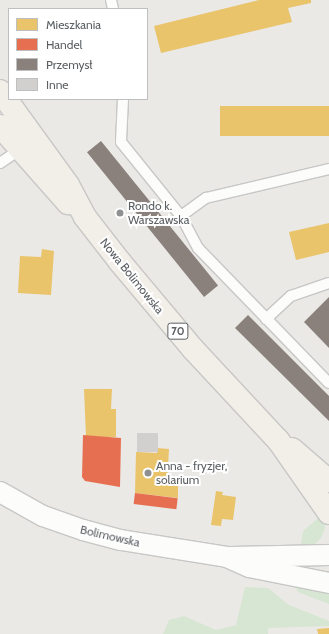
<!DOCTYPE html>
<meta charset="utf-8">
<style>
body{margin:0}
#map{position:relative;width:329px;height:634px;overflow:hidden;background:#ebe9e6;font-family:Cabin,sans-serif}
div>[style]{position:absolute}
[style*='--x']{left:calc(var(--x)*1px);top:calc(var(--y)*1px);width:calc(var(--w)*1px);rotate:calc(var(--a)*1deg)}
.green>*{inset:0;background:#d7e6d2}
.homes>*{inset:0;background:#e9c46a;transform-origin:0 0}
.shops>*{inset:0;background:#e76f51;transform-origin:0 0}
.industry>*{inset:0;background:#8a817c;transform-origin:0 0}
.building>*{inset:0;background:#d2d0cf;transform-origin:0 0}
.roads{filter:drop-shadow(1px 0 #c7c7c6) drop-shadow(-1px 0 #c7c7c6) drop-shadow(0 1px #c7c7c6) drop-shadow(0 -1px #c7c7c6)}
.lane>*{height:10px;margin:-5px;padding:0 5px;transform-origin:5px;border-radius:5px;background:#fcfcfb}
.street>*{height:20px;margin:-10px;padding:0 10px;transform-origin:10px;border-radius:10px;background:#fcfcfb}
.primary>*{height:22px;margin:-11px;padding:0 11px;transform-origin:11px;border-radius:11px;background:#f2eee8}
.dots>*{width:11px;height:11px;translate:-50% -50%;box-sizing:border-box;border:2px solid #fff;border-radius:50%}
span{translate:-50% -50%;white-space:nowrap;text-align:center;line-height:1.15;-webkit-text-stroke:4px #fff;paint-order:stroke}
.shield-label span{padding:1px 3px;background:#fff;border:1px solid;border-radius:3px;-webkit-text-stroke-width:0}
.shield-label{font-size:11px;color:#5c6063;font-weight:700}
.poi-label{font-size:12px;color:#5c6063}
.left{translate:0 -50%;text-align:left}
.street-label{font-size:12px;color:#5c6063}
.legend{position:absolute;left:8px;top:8px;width:140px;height:92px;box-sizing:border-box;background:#fff;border:1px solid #bebfc1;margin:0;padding:5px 7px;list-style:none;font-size:12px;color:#5c6063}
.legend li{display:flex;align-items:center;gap:8px;height:20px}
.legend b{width:20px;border:1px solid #bebfc1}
</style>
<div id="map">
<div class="green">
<i style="clip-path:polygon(323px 514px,325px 528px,321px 538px,312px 547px,300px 550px,303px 531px)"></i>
<i style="clip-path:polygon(294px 584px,329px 593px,329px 604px,298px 592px)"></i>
<i style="clip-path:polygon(245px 587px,268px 588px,289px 605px,329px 621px,329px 626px,268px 628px,268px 634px,163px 634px,169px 620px,184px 616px,216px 630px,236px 625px)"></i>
</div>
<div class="homes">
<i style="clip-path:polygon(259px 0,311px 0,311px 3px,288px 8px,292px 22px,161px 53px,154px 26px)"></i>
<i style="left:329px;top:106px;width:30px;height:109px;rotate:90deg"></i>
<i style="clip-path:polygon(329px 223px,329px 252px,296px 260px,289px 232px)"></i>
<i style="clip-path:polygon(42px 249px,54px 251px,51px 295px,18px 293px,20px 256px,41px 257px)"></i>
<i style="clip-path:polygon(84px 389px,112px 389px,111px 409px,116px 409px,116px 437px,86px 437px)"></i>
<i style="clip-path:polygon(157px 448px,169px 449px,167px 484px,178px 485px,178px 498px,135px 493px,136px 452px,157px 453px)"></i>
<i style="clip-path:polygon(216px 491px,223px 492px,222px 495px,236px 497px,233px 520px,222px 519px,221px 526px,211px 525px)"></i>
<i style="clip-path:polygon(329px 628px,329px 634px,318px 634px,317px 629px)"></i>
</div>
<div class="shops">
<i style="clip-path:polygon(83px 435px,121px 438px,120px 487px,85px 481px,82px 477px)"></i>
<i style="left:135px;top:493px;width:43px;height:11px;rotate:7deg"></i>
</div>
<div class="industry">
<i style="left:101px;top:141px;width:186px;height:18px;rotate:51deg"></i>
<i style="clip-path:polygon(329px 297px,329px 348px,304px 322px)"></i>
<i style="clip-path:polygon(248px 315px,329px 396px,329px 421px,235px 328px)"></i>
</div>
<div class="building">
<i style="left:137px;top:433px;width:21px;height:19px"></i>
</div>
<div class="roads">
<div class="lane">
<i style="--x:111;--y:0;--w:9;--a:77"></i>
<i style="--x:123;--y:99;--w:43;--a:92.7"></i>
<i style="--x:121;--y:142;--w:95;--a:51"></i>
<i style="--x:181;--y:216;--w:36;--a:62"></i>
<i style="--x:198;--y:248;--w:188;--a:45.9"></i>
<i style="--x:0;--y:163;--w:23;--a:-34"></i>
<i style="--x:181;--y:216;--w:31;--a:-36"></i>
<i style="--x:206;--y:198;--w:126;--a:-13.3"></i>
<i style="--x:266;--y:319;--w:34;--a:-43"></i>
<i style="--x:291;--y:296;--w:40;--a:-18.9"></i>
</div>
<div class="street">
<i style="--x:0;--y:492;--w:49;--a:29.2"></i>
<i style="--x:43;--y:516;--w:42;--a:19.3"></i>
<i style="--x:83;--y:530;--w:39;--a:15"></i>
<i style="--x:121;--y:540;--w:107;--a:9.1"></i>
<i style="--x:227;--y:557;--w:24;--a:24"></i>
<i style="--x:249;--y:567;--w:82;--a:11.3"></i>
<i style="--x:231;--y:557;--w:98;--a:-1.2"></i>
</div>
<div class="primary">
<i style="--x:0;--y:91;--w:116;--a:54.1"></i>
<i style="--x:68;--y:185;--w:36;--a:62"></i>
<i style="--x:85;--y:217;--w:57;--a:52.1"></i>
<i style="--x:120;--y:262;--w:114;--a:50"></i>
<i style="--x:193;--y:349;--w:125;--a:47"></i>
<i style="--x:278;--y:440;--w:89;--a:55.1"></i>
<i style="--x:0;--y:126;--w:103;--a:48.6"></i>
<i style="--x:292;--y:449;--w:49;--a:40.9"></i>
</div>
</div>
<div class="dots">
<i style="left:120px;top:213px;background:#8e9091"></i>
<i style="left:148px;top:473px;background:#8e9091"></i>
</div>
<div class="shield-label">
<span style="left:178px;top:331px">70</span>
</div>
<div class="poi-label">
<span class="left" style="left:128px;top:213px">Rondo k.<br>Warszawska</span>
<span class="left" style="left:156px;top:473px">Anna - fryzjer,<br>solarium</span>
</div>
<div class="street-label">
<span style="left:132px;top:276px;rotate:51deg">Nowa Bolimowska</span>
<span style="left:110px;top:536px;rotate:13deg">Bolimowska</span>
</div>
<ul class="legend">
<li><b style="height:11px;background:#e9c46a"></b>Mieszkania</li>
<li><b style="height:11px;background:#e76f51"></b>Handel</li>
<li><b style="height:11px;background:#8a817c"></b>Przemysł</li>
<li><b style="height:11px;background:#d2d0cf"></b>Inne</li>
</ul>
</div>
